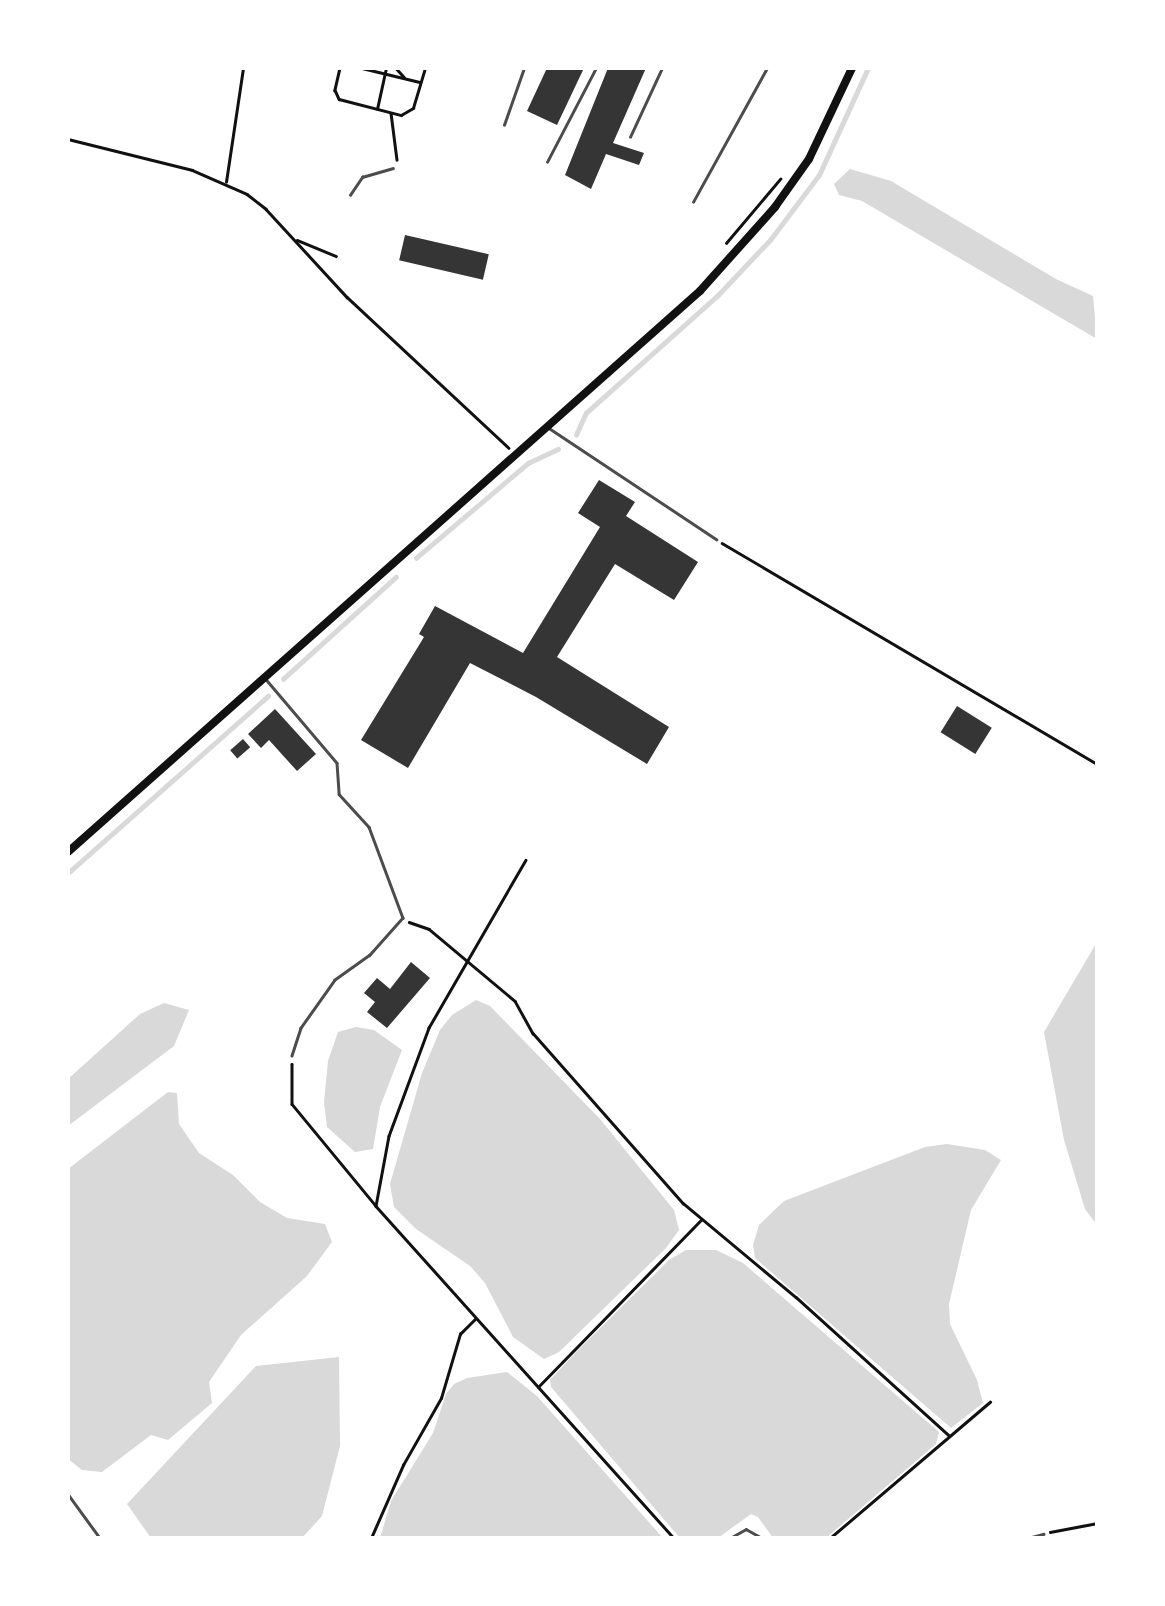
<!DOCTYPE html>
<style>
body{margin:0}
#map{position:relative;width:1165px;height:1606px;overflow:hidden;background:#fff;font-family:Signika,sans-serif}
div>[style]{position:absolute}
.water>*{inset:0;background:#d9d9d9}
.stream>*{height:4.5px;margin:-2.25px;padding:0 2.25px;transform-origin:2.25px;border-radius:2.25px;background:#d9d9d9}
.building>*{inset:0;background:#353535;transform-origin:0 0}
.path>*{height:2.5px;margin:-1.25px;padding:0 1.25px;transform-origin:1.25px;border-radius:1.25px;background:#111}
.service>*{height:2.5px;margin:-1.25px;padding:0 1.25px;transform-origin:1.25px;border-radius:1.25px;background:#4c4c4c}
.secondary>*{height:8px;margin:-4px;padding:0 4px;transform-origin:4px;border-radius:4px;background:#111}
span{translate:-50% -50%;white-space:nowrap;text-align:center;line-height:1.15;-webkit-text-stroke:6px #fff;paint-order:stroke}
.frame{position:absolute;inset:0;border:70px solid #fff;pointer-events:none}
</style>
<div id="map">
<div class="water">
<i style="clip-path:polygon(850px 169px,891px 181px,1056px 279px,1093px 296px,1097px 339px,862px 201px,839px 195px,834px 184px)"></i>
<i style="clip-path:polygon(1097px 942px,1097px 1225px,1085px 1209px,1064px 1140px,1044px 1032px)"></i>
<i style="clip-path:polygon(476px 1000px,490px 1006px,600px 1119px,674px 1210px,679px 1230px,666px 1248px,559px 1352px,544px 1359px,513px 1337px,485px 1283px,470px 1266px,416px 1229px,394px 1207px,390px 1184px,422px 1073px,440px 1030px,452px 1015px)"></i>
<i style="clip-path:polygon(164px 1003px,189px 1010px,174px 1046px,68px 1126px,68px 1079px,140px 1014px)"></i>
<i style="clip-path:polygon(356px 1027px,374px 1030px,402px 1050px,380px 1107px,373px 1149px,355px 1152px,327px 1127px,324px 1102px,328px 1061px,338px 1032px)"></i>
<i style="clip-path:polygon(168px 1092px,177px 1093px,179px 1124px,199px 1153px,233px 1175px,260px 1202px,287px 1218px,325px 1224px,332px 1242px,307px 1276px,241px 1335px,209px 1382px,212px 1403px,168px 1440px,151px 1435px,102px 1472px,82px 1470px,68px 1459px,68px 1169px)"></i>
<i style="clip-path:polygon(947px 1144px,985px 1150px,1001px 1160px,971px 1210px,949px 1304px,950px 1324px,977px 1380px,983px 1403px,951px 1428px,755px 1258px,753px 1245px,759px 1225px,784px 1201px,925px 1147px)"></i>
<i style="clip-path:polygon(686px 1250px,716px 1250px,743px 1263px,939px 1432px,936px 1444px,826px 1538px,773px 1538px,758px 1517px,751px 1514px,718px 1538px,680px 1538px,551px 1387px,550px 1380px,577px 1351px,669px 1260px)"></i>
<i style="clip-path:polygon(339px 1357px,340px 1446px,322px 1516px,302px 1538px,151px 1538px,127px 1504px,256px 1366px)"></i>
<i style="clip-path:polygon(507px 1372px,537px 1396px,663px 1538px,380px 1538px,391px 1501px,433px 1433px,446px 1394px,454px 1384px,467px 1378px)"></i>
</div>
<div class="stream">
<i style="left:576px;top:435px;width:24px;rotate:-66deg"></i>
<i style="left:586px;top:413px;width:176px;rotate:-41.8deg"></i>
<i style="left:717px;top:296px;width:77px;rotate:-46.6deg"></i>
<i style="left:770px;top:240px;width:81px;rotate:-53deg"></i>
<i style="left:819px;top:175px;width:118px;rotate:-65.4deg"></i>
<i style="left:416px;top:558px;width:147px;rotate:-40.3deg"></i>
<i style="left:528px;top:463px;width:33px;rotate:-25deg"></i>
<i style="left:283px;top:679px;width:152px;rotate:-42.1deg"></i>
<i style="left:68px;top:873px;width:267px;rotate:-41.5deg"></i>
</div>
<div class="building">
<i style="clip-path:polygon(547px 68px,584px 68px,557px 125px,527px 111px)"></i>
<i style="clip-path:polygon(608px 68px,646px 68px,613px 143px,644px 153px,639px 165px,606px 154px,591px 189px,565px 175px)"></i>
<i style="left:405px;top:235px;width:86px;height:26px;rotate:13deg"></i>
<i style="clip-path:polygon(599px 480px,635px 502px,626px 516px,698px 562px,674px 600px,615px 564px,557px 657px,669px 727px,647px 764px,536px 697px,470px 663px,408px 768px,361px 740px,424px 637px,419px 634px,435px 606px,523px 653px,600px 527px,578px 513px)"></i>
<i style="left:957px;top:706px;width:41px;height:31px;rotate:32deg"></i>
<i style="clip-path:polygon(275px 709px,316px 754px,297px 771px,269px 740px,261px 748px,248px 734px)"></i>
<i style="left:243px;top:739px;width:11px;height:17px;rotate:49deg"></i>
<i style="clip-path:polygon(411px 962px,430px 978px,387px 1028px,367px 1012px,375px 1002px,364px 993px,377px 978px,390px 989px)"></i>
</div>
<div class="path">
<i style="left:340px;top:68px;width:23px;rotate:103deg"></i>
<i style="left:335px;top:90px;width:10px;rotate:66deg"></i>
<i style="left:339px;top:99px;width:64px;rotate:14.5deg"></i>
<i style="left:401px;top:115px;width:14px;rotate:-30deg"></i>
<i style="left:413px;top:108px;width:42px;rotate:-73.3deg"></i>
<i style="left:362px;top:68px;width:60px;rotate:13.6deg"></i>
<i style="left:396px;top:68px;width:12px;rotate:48deg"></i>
<i style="left:377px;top:109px;width:42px;rotate:-77.6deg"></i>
<i style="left:391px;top:113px;width:47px;rotate:82.7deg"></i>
<i style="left:68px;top:139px;width:128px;rotate:14deg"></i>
<i style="left:192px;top:170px;width:60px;rotate:23.6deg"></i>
<i style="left:247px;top:194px;width:24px;rotate:38deg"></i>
<i style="left:266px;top:209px;width:120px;rotate:47.4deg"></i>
<i style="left:347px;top:297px;width:221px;rotate:43deg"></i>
<i style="left:226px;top:182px;width:115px;rotate:-81.5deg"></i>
<i style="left:297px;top:240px;width:42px;rotate:22.3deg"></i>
<i style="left:726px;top:243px;width:84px;rotate:-49.8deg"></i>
<i style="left:722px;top:543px;width:435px;rotate:30.5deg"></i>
<i style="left:526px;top:860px;width:194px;rotate:120deg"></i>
<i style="left:429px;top:1028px;width:115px;rotate:110.3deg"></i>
<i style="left:389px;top:1136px;width:71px;rotate:100.5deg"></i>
<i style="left:376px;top:1206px;width:446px;rotate:48.1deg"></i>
<i style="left:409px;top:922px;width:21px;rotate:19deg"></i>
<i style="left:429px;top:929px;width:112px;rotate:39.9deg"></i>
<i style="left:515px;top:1001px;width:37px;rotate:61deg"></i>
<i style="left:533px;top:1033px;width:227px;rotate:48.6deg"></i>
<i style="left:683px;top:1203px;width:147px;rotate:39.8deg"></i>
<i style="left:796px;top:1297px;width:207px;rotate:42.1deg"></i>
<i style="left:292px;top:1064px;width:40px;rotate:90deg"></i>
<i style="left:292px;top:1104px;width:132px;rotate:50.5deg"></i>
<i style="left:538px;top:1387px;width:233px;rotate:-45.7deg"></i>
<i style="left:1050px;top:1532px;width:48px;rotate:-10.8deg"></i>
<i style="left:371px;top:1538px;width:80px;rotate:-66.3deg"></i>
<i style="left:403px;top:1465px;width:77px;rotate:-60.4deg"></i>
<i style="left:441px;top:1398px;width:67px;rotate:-73.5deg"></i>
<i style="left:460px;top:1334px;width:21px;rotate:-45deg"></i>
<i style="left:830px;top:1538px;width:210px;rotate:-40.4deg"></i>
</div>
<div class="service">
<i style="left:504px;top:125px;width:60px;rotate:-70.7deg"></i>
<i style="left:630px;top:137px;width:76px;rotate:-65.1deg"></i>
<i style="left:547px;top:162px;width:106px;rotate:-62.5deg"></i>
<i style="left:350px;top:195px;width:22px;rotate:-56deg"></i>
<i style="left:362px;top:177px;width:32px;rotate:-16deg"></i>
<i style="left:693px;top:202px;width:153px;rotate:-61.1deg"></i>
<i style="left:549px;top:428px;width:201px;rotate:33.6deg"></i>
<i style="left:265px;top:678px;width:111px;rotate:49.7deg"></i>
<i style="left:337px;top:763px;width:31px;rotate:86deg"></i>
<i style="left:339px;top:794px;width:45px;rotate:47.7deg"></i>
<i style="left:369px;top:827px;width:97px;rotate:69.5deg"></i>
<i style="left:403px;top:918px;width:50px;rotate:131.7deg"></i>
<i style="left:370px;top:955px;width:43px;rotate:144.5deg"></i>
<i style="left:335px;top:980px;width:59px;rotate:125.3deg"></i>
<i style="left:301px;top:1028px;width:29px;rotate:108deg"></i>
<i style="left:68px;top:1494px;width:54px;rotate:54deg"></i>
<i style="left:730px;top:1538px;width:18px;rotate:-29deg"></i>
<i style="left:746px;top:1529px;width:18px;rotate:29deg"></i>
<i style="left:1028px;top:1538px;width:16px;rotate:-15deg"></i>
</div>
<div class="secondary">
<i style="left:68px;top:852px;width:845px;rotate:-41.59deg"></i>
<i style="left:700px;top:291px;width:113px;rotate:-48.2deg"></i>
<i style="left:775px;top:207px;width:59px;rotate:-54.7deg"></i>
<i style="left:809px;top:159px;width:101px;rotate:-64.7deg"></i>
</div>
<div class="frame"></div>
</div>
